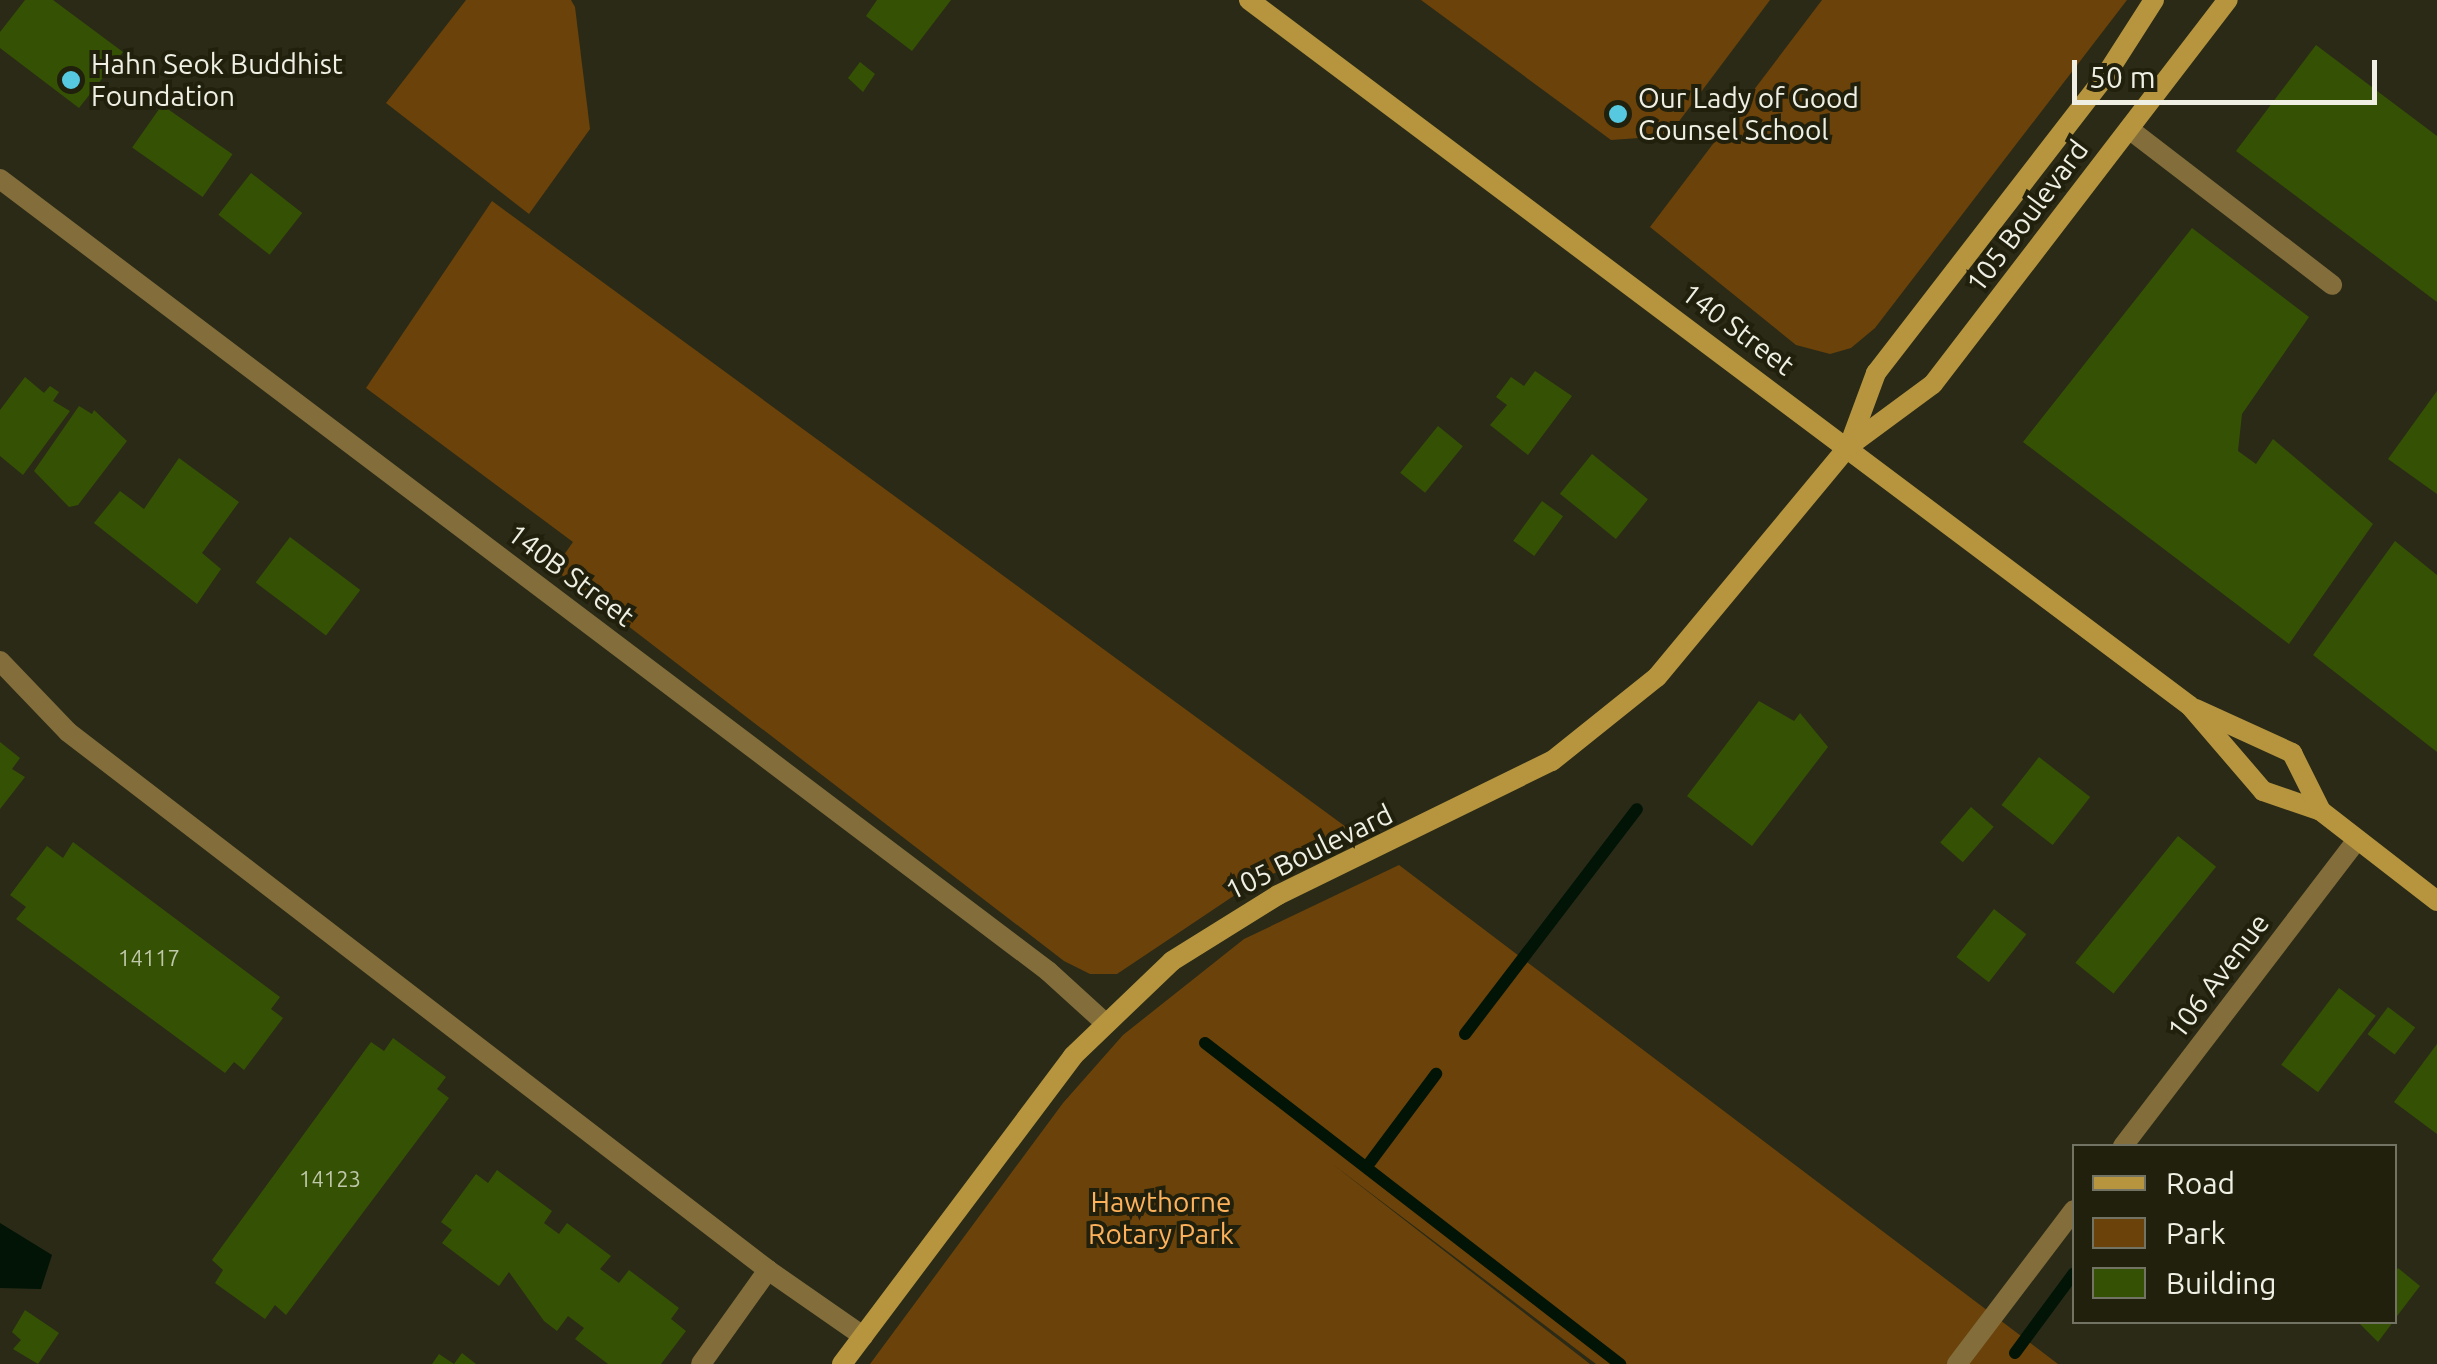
<!DOCTYPE html>
<style>
body{margin:0}
#map{position:relative;width:2437px;height:1364px;overflow:hidden;background:#2a2a17;font-family:Ubuntu,sans-serif}
div>[style]{position:absolute}
.green>*{inset:0;background:#6b4209}
.water>*{inset:0;background:#011405}
.stream>*{height:12px;margin:-6px;padding:0 6px;transform-origin:6px;border-radius:6px;background:#011405}
.building>*{inset:0;background:#355204;transform-origin:0 0}
.lane>*{height:20px;margin:-10px;padding:0 10px;transform-origin:10px;border-radius:10px;background:#836e3b}
.street>*{height:20px;margin:-10px;padding:0 10px;transform-origin:10px;border-radius:10px;background:#836e3b}
.secondary>*{height:20px;margin:-10px;padding:0 10px;transform-origin:10px;border-radius:10px;background:#b6953e}
.dots>*{width:28px;height:28px;translate:-50% -50%;box-sizing:border-box;border:5px solid #20200d;border-radius:50%}
span{translate:-50% -50%;white-space:nowrap;text-align:center;line-height:1.15;-webkit-text-stroke:8px #20200d;paint-order:stroke}
.number-label{font-size:22px;color:#c0c8ab}
.number-label span{-webkit-text-stroke-width:0}
.poi-label{font-size:28px;color:#efefe3}
.left{translate:0 -50%;text-align:left}
.street-label{font-size:28px;color:#efefe3}
.park-label{font-size:28px;color:#fdb15b}
.legend{position:absolute;left:2072px;top:1144px;width:325px;height:180px;box-sizing:border-box;background:#20200d;border:2px solid #737363;margin:0;padding:12px 18px;list-style:none;font-size:30px;color:#efefe3}
.legend li{display:flex;align-items:center;gap:20px;height:50px}
.legend b{width:50px;border:2px solid #737363}
.scale{position:absolute;left:2072px;top:60px;width:305px;height:45px;box-sizing:border-box;border:5px solid #efefe3;border-top:0;padding-left:12px;font-size:30px;line-height:35px;white-space:nowrap;color:#efefe3;-webkit-text-stroke:8px #20200d;paint-order:stroke}
</style>
<div id="map">
<div class="green">
<i style="clip-path:polygon(466px 0,571px 0,575px 7px,590px 129px,529px 214px,386px 103px)"></i>
<i style="clip-path:polygon(1421px 0,1770px 0,1668px 136px,1611px 140px)"></i>
<i style="clip-path:polygon(1822px 0,2127px 0,1875px 328px,1851px 348px,1830px 354px,1796px 345px,1650px 227px)"></i>
<i style="clip-path:polygon(492px 201px,1357px 835px,1253px 883px,1117px 974px,1090px 974px,1064px 961px,554px 569px,573px 542px,366px 388px)"></i>
<i style="clip-path:polygon(1399px 865px,2058px 1364px,1596px 1364px,1331px 1163px,1590px 1364px,870px 1364px,1063px 1103px,1123px 1035px,1244px 939px)"></i>
</div>
<div class="water">
<i style="clip-path:polygon(0 1223px,52px 1255px,41px 1289px,0 1288px)"></i>
</div>
<div class="stream">
<i style="left:1465px;top:1034px;width:283px;rotate:-52.6deg"></i>
<i style="left:1205px;top:1043px;width:525px;rotate:37.72deg"></i>
<i style="left:1368px;top:1165px;width:114px;rotate:-53.2deg"></i>
<i style="left:2015px;top:1353px;width:99px;rotate:-53.6deg"></i>
</div>
<div class="building">
<i style="clip-path:polygon(25px 0,53px 0,123px 52px,79px 108px,0 48px,0 32px)"></i>
<i style="clip-path:polygon(877px 0,951px 0,912px 51px,866px 16px)"></i>
<i style="clip-path:polygon(2316px 45px,2437px 136px,2437px 302px,2236px 151px)"></i>
<i style="clip-path:polygon(860px 62px,875px 74px,863px 92px,848px 78px)"></i>
<i style="left:162px;top:105px;width:86px;height:52px;rotate:35deg"></i>
<i style="left:251px;top:173px;width:65px;height:53px;rotate:38deg"></i>
<i style="clip-path:polygon(2192px 228px,2309px 317px,2242px 414px,2238px 451px,2256px 464px,2273px 439px,2373px 524px,2289px 644px,2023px 442px)"></i>
<i style="clip-path:polygon(1535px 371px,1572px 396px,1528px 455px,1490px 425px,1507px 405px,1496px 397px,1511px 377px,1524px 386px)"></i>
<i style="clip-path:polygon(25px 377px,44px 393px,50px 386px,59px 392px,53px 401px,70px 411px,23px 475px,0 456px,0 410px)"></i>
<i style="clip-path:polygon(2437px 391px,2437px 494px,2388px 459px)"></i>
<i style="clip-path:polygon(79px 406px,92px 414px,94px 410px,127px 441px,78px 505px,69px 507px,34px 471px)"></i>
<i style="left:1438px;top:426px;width:32px;height:60px;rotate:39deg"></i>
<i style="left:1592px;top:454px;width:72px;height:51px;rotate:39deg"></i>
<i style="clip-path:polygon(179px 458px,239px 502px,202px 553px,221px 569px,197px 604px,94px 523px,120px 491px,144px 509px)"></i>
<i style="left:1542px;top:501px;width:26px;height:49px;rotate:36deg"></i>
<i style="left:290px;top:537px;width:88px;height:57px;rotate:37deg"></i>
<i style="clip-path:polygon(2395px 541px,2437px 575px,2437px 752px,2313px 655px)"></i>
<i style="clip-path:polygon(1759px 701px,1794px 721px,1800px 713px,1828px 747px,1752px 846px,1687px 796px)"></i>
<i style="clip-path:polygon(0 742px,20px 758px,12px 769px,25px 777px,0 809px)"></i>
<i style="left:2039px;top:757px;width:65px;height:61px;rotate:38deg"></i>
<i style="left:1971px;top:807px;width:30px;height:47px;rotate:41deg"></i>
<i style="left:2178px;top:836px;width:49px;height:163px;rotate:39deg"></i>
<i style="clip-path:polygon(73px 842px,280px 997px,271px 1009px,283px 1018px,244px 1070px,234px 1062px,225px 1073px,16px 919px,26px 907px,10px 895px,47px 846px,63px 858px)"></i>
<i style="left:1994px;top:909px;width:41px;height:61px;rotate:38deg"></i>
<i style="left:2339px;top:988px;width:46px;height:96px;rotate:37deg"></i>
<i style="left:2388px;top:1007px;width:34px;height:34px;rotate:37deg"></i>
<i style="clip-path:polygon(393px 1038px,446px 1077px,437px 1089px,449px 1098px,286px 1315px,275px 1305px,265px 1319px,215px 1283px,223px 1270px,212px 1260px,371px 1042px,384px 1051px)"></i>
<i style="clip-path:polygon(2437px 1044px,2437px 1134px,2394px 1102px)"></i>
<i style="clip-path:polygon(497px 1170px,552px 1211px,544px 1223px,559px 1234px,567px 1223px,611px 1256px,600px 1269px,619px 1283px,629px 1270px,679px 1308px,671px 1319px,686px 1331px,661px 1364px,608px 1364px,575px 1339px,584px 1328px,568px 1316px,557px 1331px,544px 1321px,509px 1272px,499px 1286px,442px 1243px,452px 1230px,441px 1222px,476px 1174px,488px 1183px)"></i>
<i style="clip-path:polygon(2398px 1268px,2420px 1286px,2394px 1320px,2394px 1273px)"></i>
<i style="clip-path:polygon(25px 1310px,59px 1333px,38px 1364px,13px 1349px,21px 1340px,12px 1332px)"></i>
<i style="clip-path:polygon(2358px 1322px,2393px 1322px,2378px 1342px)"></i>
<i style="clip-path:polygon(462px 1353px,476px 1364px,432px 1364px,439px 1354px,454px 1364px)"></i>
</div>
<div class="lane">
<i style="left:2129px;top:129px;width:256px;rotate:37.5deg"></i>
<i style="left:0;top:661px;width:98px;rotate:46.2deg"></i>
<i style="left:68px;top:732px;width:883px;rotate:37.54deg"></i>
<i style="left:768px;top:1270px;width:115px;rotate:125.5deg"></i>
<i style="left:768px;top:1270px;width:116px;rotate:34.8deg"></i>
</div>
<div class="street">
<i style="left:0;top:179px;width:1314px;rotate:37.08deg"></i>
<i style="left:1048px;top:971px;width:76px;rotate:42.3deg"></i>
<i style="left:2123px;top:1146px;width:385px;rotate:-52.6deg"></i>
<i style="left:1957px;top:1364px;width:193px;rotate:-52.8deg"></i>
</div>
<div class="secondary">
<i style="left:1249px;top:0;width:1176px;rotate:36.88deg"></i>
<i style="left:2190px;top:706px;width:112px;rotate:49.3deg"></i>
<i style="left:2263px;top:791px;width:61px;rotate:19deg"></i>
<i style="left:2321px;top:811px;width:147px;rotate:37.8deg"></i>
<i style="left:1849px;top:446px;width:78px;rotate:-69.7deg"></i>
<i style="left:1876px;top:373px;width:376px;rotate:-52.3deg"></i>
<i style="left:2106px;top:75px;width:89px;rotate:-57.4deg"></i>
<i style="left:2196px;top:709px;width:106px;rotate:24.6deg"></i>
<i style="left:2292px;top:753px;width:65px;rotate:63.4deg"></i>
<i style="left:842px;top:1364px;width:385px;rotate:-53.1deg"></i>
<i style="left:1073px;top:1056px;width:137px;rotate:-43.8deg"></i>
<i style="left:1172px;top:961px;width:125px;rotate:-31.9deg"></i>
<i style="left:1278px;top:895px;width:305px;rotate:-26.1deg"></i>
<i style="left:1552px;top:761px;width:134px;rotate:-38.7deg"></i>
<i style="left:1657px;top:677px;width:300px;rotate:-50.3deg"></i>
<i style="left:1849px;top:446px;width:104px;rotate:-36.4deg"></i>
<i style="left:1933px;top:384px;width:484px;rotate:-52.5deg"></i>
</div>
<div class="dots">
<i style="left:71px;top:80px;background:#56c9e1"></i>
<i style="left:1618px;top:114px;background:#56c9e1"></i>
</div>
<div class="number-label">
<span style="left:149px;top:958px">14117</span>
<span style="left:330px;top:1179px">14123</span>
</div>
<div class="poi-label">
<span class="left" style="left:91px;top:80px">Hahn Seok Buddhist<br>Foundation</span>
<span class="left" style="left:1638px;top:114px">Our Lady of Good<br>Counsel School</span>
</div>
<div class="street-label">
<span style="left:2027px;top:216px;rotate:-53deg">105 Boulevard</span>
<span style="left:1738px;top:329px;rotate:37deg">140 Street</span>
<span style="left:571px;top:575px;rotate:37deg">140B Street</span>
<span style="left:1309px;top:852px;rotate:-26deg">105 Boulevard</span>
<span style="left:2218px;top:976px;rotate:-53deg">106 Avenue</span>
</div>
<div class="park-label">
<span style="left:1161px;top:1218px">Hawthorne<br>Rotary Park</span>
</div>
<ul class="legend">
<li><b style="height:12px;background:#b6953e"></b>Road</li>
<li><b style="height:28px;background:#6b4209"></b>Park</li>
<li><b style="height:28px;background:#355204"></b>Building</li>
</ul>
<div class="scale">50 m</div>
</div>
